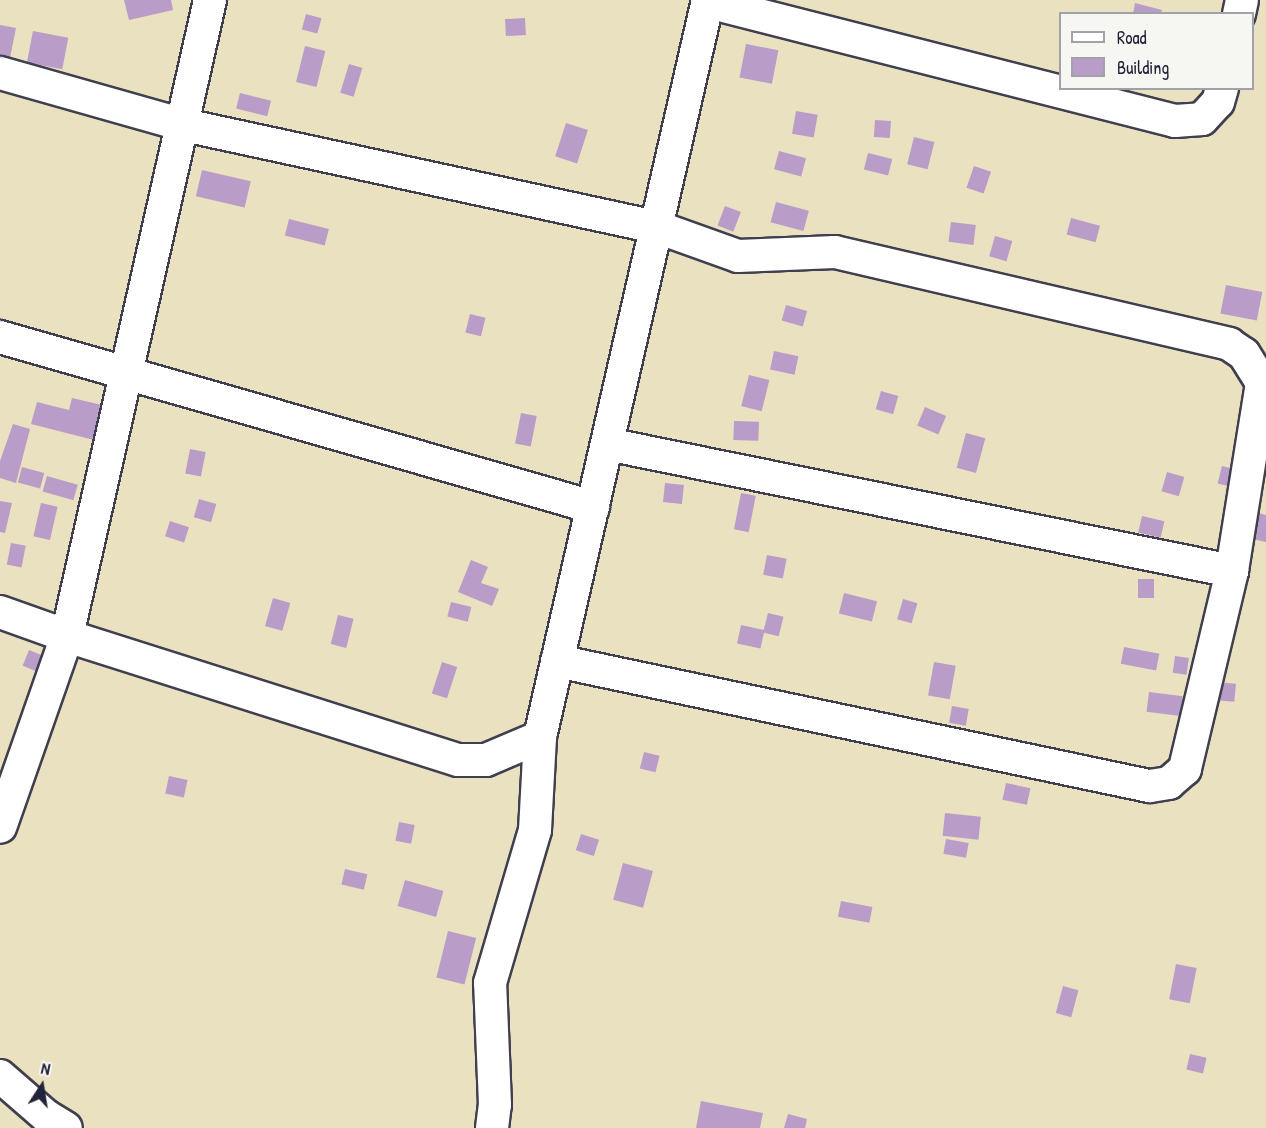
<!DOCTYPE html>
<style>
body{margin:0}
#map{position:relative;width:1266px;height:1128px;overflow:hidden;background:#e9e1bf;font-family:"Patrick Hand",sans-serif}
div>[style]{position:absolute}
.building>*{inset:0;background:#b99dc8;transform-origin:0 0}
.roads{filter:drop-shadow(2px 0 #403f4f) drop-shadow(-2px 0 #403f4f) drop-shadow(0 2px #403f4f) drop-shadow(0 -2px #403f4f)}
.minor>*{height:32px;margin:-16px;padding:0 16px;transform-origin:16px;border-radius:16px;background:#fff}
span{translate:-50% -50%;white-space:nowrap;text-align:center;line-height:1.15;-webkit-text-stroke:4.5px #f6f6f2;paint-order:stroke}
.legend{position:absolute;left:1059px;top:12px;width:195px;height:78px;box-sizing:border-box;background:#f6f6f2;border:2px solid #a1a1a9;margin:0;padding:8px 10px;list-style:none;font-size:18px;color:#22223b}
.legend li{display:flex;align-items:center;gap:12px;height:30px}
.legend b{width:30px;border:2px solid #a1a1a9}
.north{position:absolute;left:12px;top:1056px;width:60px;height:60px;-webkit-text-stroke:4px #f6f6f2;paint-order:stroke;rotate:12deg;font-size:16px;font-weight:700;line-height:24px;text-align:center;color:#22223b}
.north::after{content:'';display:block;margin:auto;width:21px;height:27px;background:#22223b;clip-path:polygon(50% 0,100% 100%,50% 72%,0 100%)}
</style>
<div id="map">
<div class="building">
<i style="clip-path:polygon(124px 0,171px 0,173px 10px,129px 20px)"></i>
<i style="clip-path:polygon(1135px 3px,1162px 10px,1161px 14px,1133px 14px)"></i>
<i style="left:306px;top:14px;width:16px;height:16px;rotate:15deg"></i>
<i style="left:525px;top:18px;width:17px;height:20px;rotate:87deg"></i>
<i style="clip-path:polygon(0 25px,16px 28px,10px 58px,0 56px)"></i>
<i style="left:33px;top:31px;width:36px;height:32px;rotate:11deg"></i>
<i style="left:746px;top:44px;width:33px;height:34px;rotate:11deg"></i>
<i style="left:305px;top:46px;width:21px;height:37px;rotate:14deg"></i>
<i style="left:349px;top:64px;width:14px;height:30px;rotate:17deg"></i>
<i style="left:240px;top:93px;width:32px;height:16px;rotate:14deg"></i>
<i style="left:796px;top:111px;width:22px;height:23px;rotate:10deg"></i>
<i style="left:875px;top:120px;width:16px;height:17px;rotate:4deg"></i>
<i style="left:566px;top:123px;width:23px;height:35px;rotate:18deg"></i>
<i style="left:914px;top:137px;width:21px;height:28px;rotate:14deg"></i>
<i style="left:779px;top:151px;width:28px;height:19px;rotate:15deg"></i>
<i style="left:868px;top:153px;width:25px;height:17px;rotate:14deg"></i>
<i style="left:974px;top:166px;width:18px;height:23px;rotate:19deg"></i>
<i style="left:202px;top:170px;width:50px;height:27px;rotate:13deg"></i>
<i style="left:776px;top:202px;width:34px;height:21px;rotate:15deg"></i>
<i style="left:725px;top:206px;width:17px;height:21px;rotate:21deg"></i>
<i style="left:1071px;top:218px;width:30px;height:17px;rotate:15deg"></i>
<i style="left:289px;top:219px;width:41px;height:17px;rotate:14deg"></i>
<i style="left:951px;top:222px;width:25px;height:20px;rotate:7deg"></i>
<i style="left:995px;top:236px;width:18px;height:21px;rotate:16deg"></i>
<i style="left:1226px;top:285px;width:37px;height:29px;rotate:11deg"></i>
<i style="left:786px;top:305px;width:22px;height:16px;rotate:16deg"></i>
<i style="left:470px;top:314px;width:16px;height:19px;rotate:14deg"></i>
<i style="left:774px;top:351px;width:25px;height:19px;rotate:12deg"></i>
<i style="left:749px;top:375px;width:21px;height:32px;rotate:14deg"></i>
<i style="left:881px;top:391px;width:18px;height:19px;rotate:16deg"></i>
<i style="clip-path:polygon(72px 398px,102px 405px,94px 440px,31px 424px,37px 402px,69px 410px)"></i>
<i style="left:925px;top:407px;width:23px;height:20px;rotate:23deg"></i>
<i style="left:521px;top:413px;width:16px;height:31px;rotate:11deg"></i>
<i style="left:734px;top:421px;width:25px;height:19px;rotate:2deg"></i>
<i style="clip-path:polygon(13px 424px,30px 429px,16px 483px,0 478px,0 461px)"></i>
<i style="left:966px;top:433px;width:20px;height:36px;rotate:15deg"></i>
<i style="left:190px;top:449px;width:16px;height:25px;rotate:11deg"></i>
<i style="left:1222px;top:466px;width:16px;height:18px;rotate:14deg"></i>
<i style="left:22px;top:467px;width:23px;height:16px;rotate:15deg"></i>
<i style="left:1167px;top:472px;width:18px;height:20px;rotate:16deg"></i>
<i style="left:47px;top:476px;width:32px;height:16px;rotate:16deg"></i>
<i style="left:665px;top:483px;width:19px;height:19px;rotate:6deg"></i>
<i style="left:741px;top:493px;width:15px;height:37px;rotate:11deg"></i>
<i style="left:199px;top:499px;width:18px;height:19px;rotate:16deg"></i>
<i style="clip-path:polygon(0 501px,12px 503px,5px 533px,0 532px)"></i>
<i style="left:41px;top:503px;width:17px;height:34px;rotate:13deg"></i>
<i style="clip-path:polygon(1254px 512px,1266px 515px,1266px 542px,1248px 538px)"></i>
<i style="left:1142px;top:516px;width:23px;height:17px;rotate:13deg"></i>
<i style="left:170px;top:521px;width:20px;height:16px;rotate:18deg"></i>
<i style="left:11px;top:543px;width:15px;height:22px;rotate:11deg"></i>
<i style="left:767px;top:555px;width:20px;height:20px;rotate:11deg"></i>
<i style="clip-path:polygon(471px 560px,488px 567px,481px 583px,499px 589px,492px 606px,458px 592px)"></i>
<i style="left:1138px;top:579px;width:16px;height:19px"></i>
<i style="left:844px;top:593px;width:34px;height:21px;rotate:14deg"></i>
<i style="left:273px;top:598px;width:18px;height:29px;rotate:16deg"></i>
<i style="left:903px;top:599px;width:15px;height:21px;rotate:16deg"></i>
<i style="left:451px;top:602px;width:21px;height:15px;rotate:14deg"></i>
<i style="left:768px;top:613px;width:16px;height:20px;rotate:14deg"></i>
<i style="left:338px;top:615px;width:16px;height:30px;rotate:14deg"></i>
<i style="left:741px;top:625px;width:24px;height:19px;rotate:12deg"></i>
<i style="left:1124px;top:647px;width:36px;height:17px;rotate:11deg"></i>
<i style="left:29px;top:650px;width:18px;height:17px;rotate:22deg"></i>
<i style="left:1175px;top:656px;width:14px;height:17px;rotate:8deg"></i>
<i style="left:442px;top:662px;width:16px;height:33px;rotate:18deg"></i>
<i style="left:934px;top:662px;width:22px;height:34px;rotate:10deg"></i>
<i style="left:1215px;top:682px;width:21px;height:18px;rotate:5deg"></i>
<i style="left:1149px;top:692px;width:34px;height:20px;rotate:7deg"></i>
<i style="left:952px;top:706px;width:17px;height:17px;rotate:10deg"></i>
<i style="left:644px;top:752px;width:16px;height:17px;rotate:14deg"></i>
<i style="left:169px;top:776px;width:19px;height:18px;rotate:12deg"></i>
<i style="left:1006px;top:783px;width:25px;height:17px;rotate:12deg"></i>
<i style="left:945px;top:813px;width:36px;height:23px;rotate:6deg"></i>
<i style="left:399px;top:822px;width:16px;height:19px;rotate:11deg"></i>
<i style="left:581px;top:834px;width:19px;height:17px;rotate:18deg"></i>
<i style="left:946px;top:839px;width:23px;height:15px;rotate:10deg"></i>
<i style="left:623px;top:863px;width:31px;height:38px;rotate:15deg"></i>
<i style="left:345px;top:869px;width:23px;height:16px;rotate:13deg"></i>
<i style="left:405px;top:880px;width:40px;height:27px;rotate:16deg"></i>
<i style="left:841px;top:901px;width:32px;height:16px;rotate:11deg"></i>
<i style="left:448px;top:931px;width:29px;height:48px;rotate:14deg"></i>
<i style="left:1176px;top:964px;width:21px;height:36px;rotate:11deg"></i>
<i style="left:1063px;top:986px;width:16px;height:28px;rotate:15deg"></i>
<i style="left:1190px;top:1054px;width:17px;height:16px;rotate:13deg"></i>
<i style="clip-path:polygon(701px 1101px,763px 1113px,760px 1128px,696px 1128px)"></i>
<i style="clip-path:polygon(788px 1114px,807px 1119px,805px 1128px,784px 1128px)"></i>
</div>
<div class="roads">
<div class="minor">
<i style="left:210px;top:0;width:652px;rotate:102.67deg"></i>
<i style="left:67px;top:636px;width:410px;rotate:17.6deg"></i>
<i style="left:458px;top:760px;width:28px"></i>
<i style="left:486px;top:760px;width:59px;rotate:-23.1deg"></i>
<i style="left:708px;top:2px;width:482px;rotate:14.3deg"></i>
<i style="left:1175px;top:121px;width:27px;rotate:-4deg"></i>
<i style="left:1202px;top:119px;width:23px;rotate:-47deg"></i>
<i style="left:1218px;top:102px;width:15px;rotate:-74deg"></i>
<i style="left:1239px;top:14px;width:14px;rotate:-78deg"></i>
<i style="left:0;top:73px;width:191px;rotate:15.8deg"></i>
<i style="left:184px;top:125px;width:484px;rotate:12.2deg"></i>
<i style="left:657px;top:227px;width:86px;rotate:19.7deg"></i>
<i style="left:738px;top:256px;width:97px;rotate:-2.4deg"></i>
<i style="left:835px;top:252px;width:405px;rotate:13.1deg"></i>
<i style="left:1229px;top:344px;width:18px;rotate:34deg"></i>
<i style="left:1244px;top:354px;width:34px;rotate:58deg"></i>
<i style="left:1262px;top:383px;width:190px;rotate:99.1deg"></i>
<i style="left:1232px;top:571px;width:204px;rotate:103.4deg"></i>
<i style="left:1185px;top:769px;width:21px;rotate:139deg"></i>
<i style="left:1169px;top:783px;width:20px;rotate:171deg"></i>
<i style="left:1149px;top:786px;width:605px;rotate:-168.08deg"></i>
<i style="left:0;top:337px;width:617px;rotate:16deg"></i>
<i style="left:607px;top:444px;width:638px;rotate:11.49deg"></i>
<i style="left:0;top:612px;width:71px;rotate:19.7deg"></i>
<i style="left:67px;top:636px;width:202px;rotate:109.3deg"></i>
<i style="left:0;top:1076px;width:61px;rotate:41deg"></i>
<i style="left:46px;top:1116px;width:23px;rotate:31deg"></i>
<i style="left:492px;top:1128px;width:23px;rotate:-83deg"></i>
<i style="left:495px;top:1105px;width:122px;rotate:-92.3deg"></i>
<i style="left:490px;top:983px;width:159px;rotate:-73.6deg"></i>
<i style="left:535px;top:830px;width:93px;rotate:-86.9deg"></i>
<i style="left:540px;top:737px;width:756px;rotate:-77.16deg"></i>
</div>
</div>
<ul class="legend">
<li><b style="height:8px;background:#fff"></b>Road</li>
<li><b style="height:16px;background:#b99dc8"></b>Building</li>
</ul>
<div class="north">N</div>
</div>
